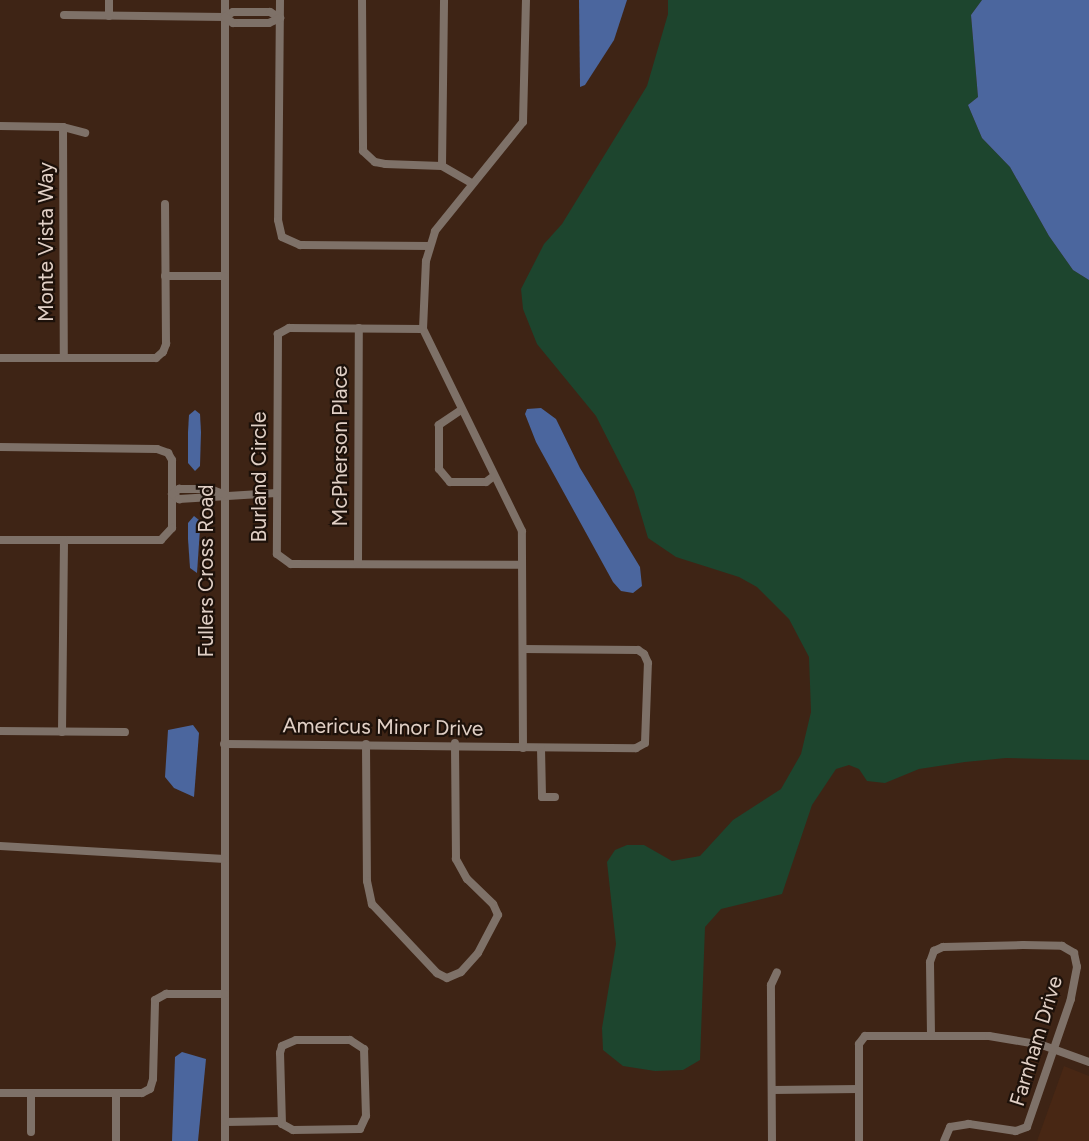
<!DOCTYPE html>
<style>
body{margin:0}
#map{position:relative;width:1089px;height:1141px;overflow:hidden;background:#3e2415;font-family:Figtree,sans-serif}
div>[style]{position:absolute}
.built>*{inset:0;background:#482714}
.green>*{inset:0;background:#1d452e}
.water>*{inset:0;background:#4b669e}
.minor>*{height:8px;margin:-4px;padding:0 4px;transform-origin:4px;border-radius:4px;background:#7e7168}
span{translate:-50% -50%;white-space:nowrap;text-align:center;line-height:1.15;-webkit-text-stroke:4.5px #1d110a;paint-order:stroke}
.street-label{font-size:21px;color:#e1d0c6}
</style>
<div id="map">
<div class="built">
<i style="clip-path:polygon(1064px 1066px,1089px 1076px,1089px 1141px,1037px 1141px)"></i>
</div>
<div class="green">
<i style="clip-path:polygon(668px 0,982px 0,971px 15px,978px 97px,968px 105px,982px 138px,1010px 167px,1049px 236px,1073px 270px,1089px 280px,1089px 760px,1006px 758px,965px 762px,919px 769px,885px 783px,867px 781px,859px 769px,849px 765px,836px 769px,812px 805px,782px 894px,721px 909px,705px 927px,700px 1060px,683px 1070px,655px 1071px,623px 1066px,603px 1050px,602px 1028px,616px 944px,607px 862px,615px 850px,627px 845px,644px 845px,672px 861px,700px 856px,733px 820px,781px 789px,801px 754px,811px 712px,809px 657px,789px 619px,757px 587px,739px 577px,676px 557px,648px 538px,634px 491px,596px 416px,537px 344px,523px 309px,521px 289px,544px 244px,562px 224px,647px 86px,668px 14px)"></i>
</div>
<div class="water">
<i style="clip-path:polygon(579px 0,627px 0,614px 40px,585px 85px,580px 87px)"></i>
<i style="clip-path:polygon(982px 0,1089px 0,1089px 280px,1073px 270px,1049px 236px,1010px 167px,982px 138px,968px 105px,978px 97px,971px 15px)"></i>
<i style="clip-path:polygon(541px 408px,556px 419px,580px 468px,640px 567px,642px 586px,633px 593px,621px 591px,613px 582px,536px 442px,525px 414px,527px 409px)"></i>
<i style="clip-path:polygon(195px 410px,200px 414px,201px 432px,200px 466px,195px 471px,188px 463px,188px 432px,189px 415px)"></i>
<i style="clip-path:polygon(194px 516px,199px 520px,200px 529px,197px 573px,190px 568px,188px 539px,188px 523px)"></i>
<i style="clip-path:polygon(193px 725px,199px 733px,194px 797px,174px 788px,165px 777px,168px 730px)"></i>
<i style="clip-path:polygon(182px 1052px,206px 1059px,198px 1141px,172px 1141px,175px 1057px)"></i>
</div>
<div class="minor">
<i style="left:225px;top:0;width:1141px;rotate:90deg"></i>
<i style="left:280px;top:0;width:220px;rotate:90.5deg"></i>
<i style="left:278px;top:220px;width:17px;rotate:77deg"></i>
<i style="left:282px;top:237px;width:20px;rotate:24deg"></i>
<i style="left:300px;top:245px;width:130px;rotate:0.4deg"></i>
<i style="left:362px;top:0;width:151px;rotate:89.6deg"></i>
<i style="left:363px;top:151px;width:16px;rotate:43deg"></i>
<i style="left:375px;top:162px;width:10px;rotate:11deg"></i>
<i style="left:385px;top:164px;width:57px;rotate:2deg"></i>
<i style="left:442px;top:166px;width:34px;rotate:30deg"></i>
<i style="left:64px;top:15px;width:161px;rotate:0.7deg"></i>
<i style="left:225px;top:17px;width:9px;rotate:-32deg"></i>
<i style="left:233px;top:12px;width:37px"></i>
<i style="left:270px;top:12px;width:12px;rotate:31deg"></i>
<i style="left:280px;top:18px;width:12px;rotate:156deg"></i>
<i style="left:269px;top:23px;width:36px;rotate:180deg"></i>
<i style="left:233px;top:23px;width:10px;rotate:-143deg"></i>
<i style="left:109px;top:16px;width:16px;rotate:-90deg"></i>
<i style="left:0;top:126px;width:63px;rotate:0.9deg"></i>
<i style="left:63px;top:127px;width:23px;rotate:15deg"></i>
<i style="left:63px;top:127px;width:231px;rotate:89.8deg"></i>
<i style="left:442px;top:166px;width:166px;rotate:-89.3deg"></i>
<i style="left:165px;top:276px;width:59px"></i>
<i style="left:423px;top:329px;width:134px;rotate:-179.6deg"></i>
<i style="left:289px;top:328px;width:13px;rotate:151deg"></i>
<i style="left:278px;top:334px;width:220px;rotate:90.3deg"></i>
<i style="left:277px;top:554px;width:17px;rotate:36deg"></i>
<i style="left:291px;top:564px;width:231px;rotate:0.2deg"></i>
<i style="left:0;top:358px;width:156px"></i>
<i style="left:156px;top:358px;width:9px;rotate:-41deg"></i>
<i style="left:163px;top:352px;width:9px;rotate:-69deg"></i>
<i style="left:166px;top:344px;width:140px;rotate:-90.4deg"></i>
<i style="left:461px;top:410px;width:27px;rotate:146deg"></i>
<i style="left:439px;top:425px;width:44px;rotate:90deg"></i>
<i style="left:439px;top:469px;width:17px;rotate:50deg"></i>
<i style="left:450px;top:482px;width:36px"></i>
<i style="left:486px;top:482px;width:10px;rotate:-37deg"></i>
<i style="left:0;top:447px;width:157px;rotate:0.7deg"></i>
<i style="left:157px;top:449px;width:12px;rotate:20deg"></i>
<i style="left:168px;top:453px;width:8px;rotate:60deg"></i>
<i style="left:172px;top:460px;width:68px;rotate:90deg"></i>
<i style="left:172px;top:528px;width:16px;rotate:133deg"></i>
<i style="left:161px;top:540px;width:161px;rotate:180deg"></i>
<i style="left:172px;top:494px;width:9px;rotate:36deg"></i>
<i style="left:179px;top:499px;width:97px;rotate:-3.5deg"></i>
<i style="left:172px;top:494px;width:9px;rotate:-36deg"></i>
<i style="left:179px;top:489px;width:31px"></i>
<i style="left:210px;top:489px;width:14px;rotate:21deg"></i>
<i style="left:358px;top:564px;width:236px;rotate:-89.8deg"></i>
<i style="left:0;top:731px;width:125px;rotate:0.5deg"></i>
<i style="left:62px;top:732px;width:192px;rotate:-89.4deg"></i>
<i style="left:224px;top:744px;width:412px;rotate:0.6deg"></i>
<i style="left:636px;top:748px;width:10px;rotate:-29deg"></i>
<i style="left:645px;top:743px;width:80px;rotate:-87.9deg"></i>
<i style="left:648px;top:663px;width:10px;rotate:-114deg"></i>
<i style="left:644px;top:654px;width:7px;rotate:-146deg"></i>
<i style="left:638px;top:650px;width:115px;rotate:-179.5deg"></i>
<i style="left:366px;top:744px;width:137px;rotate:89.6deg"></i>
<i style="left:367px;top:881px;width:24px;rotate:78deg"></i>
<i style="left:372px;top:904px;width:95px;rotate:46.7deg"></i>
<i style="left:437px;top:973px;width:11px;rotate:27deg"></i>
<i style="left:447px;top:978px;width:15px;rotate:-23deg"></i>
<i style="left:461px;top:972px;width:25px;rotate:-48deg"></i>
<i style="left:478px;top:953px;width:43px;rotate:-62.2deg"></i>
<i style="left:498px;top:915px;width:12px;rotate:-114deg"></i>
<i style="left:493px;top:904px;width:36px;rotate:-136deg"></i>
<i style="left:467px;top:879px;width:23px;rotate:-119deg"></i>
<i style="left:456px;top:859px;width:116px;rotate:-90.5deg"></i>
<i style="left:523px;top:748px;width:217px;rotate:-90.3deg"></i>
<i style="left:522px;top:531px;width:225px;rotate:-116.1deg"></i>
<i style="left:423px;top:329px;width:68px;rotate:-87.5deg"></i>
<i style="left:426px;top:261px;width:31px;rotate:-73deg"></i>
<i style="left:435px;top:231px;width:140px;rotate:-51.1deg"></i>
<i style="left:523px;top:122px;width:122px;rotate:-88.6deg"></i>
<i style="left:541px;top:748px;width:49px;rotate:88.8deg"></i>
<i style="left:542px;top:797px;width:13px"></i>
<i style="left:0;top:846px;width:225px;rotate:3.3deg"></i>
<i style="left:931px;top:1035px;width:73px;rotate:-90.8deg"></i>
<i style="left:930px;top:962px;width:12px;rotate:-70deg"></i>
<i style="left:934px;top:951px;width:10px;rotate:-24deg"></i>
<i style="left:943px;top:947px;width:80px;rotate:-1.4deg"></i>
<i style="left:1023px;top:945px;width:39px;rotate:1deg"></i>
<i style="left:1062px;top:946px;width:14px;rotate:30deg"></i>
<i style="left:1074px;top:953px;width:14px;rotate:78deg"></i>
<i style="left:1077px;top:967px;width:33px;rotate:101deg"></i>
<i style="left:1071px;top:999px;width:135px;rotate:109deg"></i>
<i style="left:1027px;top:1127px;width:12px;rotate:160deg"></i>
<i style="left:1016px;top:1131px;width:48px;rotate:-171.5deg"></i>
<i style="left:969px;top:1124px;width:19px;rotate:171deg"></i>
<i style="left:950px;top:1127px;width:15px;rotate:113deg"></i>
<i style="left:296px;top:1040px;width:54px"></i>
<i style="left:350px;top:1040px;width:17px;rotate:33deg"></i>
<i style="left:364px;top:1049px;width:67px;rotate:88.3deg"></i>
<i style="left:366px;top:1116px;width:14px;rotate:115deg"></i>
<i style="left:360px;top:1129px;width:67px;rotate:179.1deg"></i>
<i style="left:293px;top:1130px;width:13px;rotate:-151deg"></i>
<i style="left:282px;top:1124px;width:71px;rotate:-91.6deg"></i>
<i style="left:280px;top:1053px;width:7px;rotate:-74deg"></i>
<i style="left:282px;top:1046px;width:15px;rotate:-23deg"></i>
<i style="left:772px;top:1090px;width:87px;rotate:-0.7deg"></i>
<i style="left:0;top:1093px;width:142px"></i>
<i style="left:142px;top:1093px;width:9px;rotate:-27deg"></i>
<i style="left:150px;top:1089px;width:10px;rotate:-73deg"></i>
<i style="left:153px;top:1079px;width:79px;rotate:-88.5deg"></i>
<i style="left:155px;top:1000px;width:13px;rotate:-29deg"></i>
<i style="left:166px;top:994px;width:59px"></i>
<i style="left:116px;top:1093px;width:48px;rotate:90deg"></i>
<i style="left:225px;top:1122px;width:56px;rotate:-1deg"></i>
<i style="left:31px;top:1132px;width:38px;rotate:-90deg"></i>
<i style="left:772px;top:1141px;width:156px;rotate:-90.4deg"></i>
<i style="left:771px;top:985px;width:14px;rotate:-65deg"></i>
<i style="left:859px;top:1141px;width:97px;rotate:-90deg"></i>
<i style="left:859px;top:1044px;width:10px;rotate:-53deg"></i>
<i style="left:865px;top:1036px;width:124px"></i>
<i style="left:989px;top:1036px;width:54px;rotate:9.6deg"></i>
<i style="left:1042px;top:1045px;width:50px;rotate:19.9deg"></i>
</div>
<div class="street-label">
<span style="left:46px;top:242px;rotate:-90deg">Monte Vista Way</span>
<span style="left:340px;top:446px;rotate:-90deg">McPherson Place</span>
<span style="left:259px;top:477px;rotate:-90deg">Burland Circle</span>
<span style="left:206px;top:571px;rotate:-90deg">Fullers Cross Road</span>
<span style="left:383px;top:727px;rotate:1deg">Americus Minor Drive</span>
<span style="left:1036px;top:1041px;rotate:-73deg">Farnham Drive</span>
</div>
</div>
